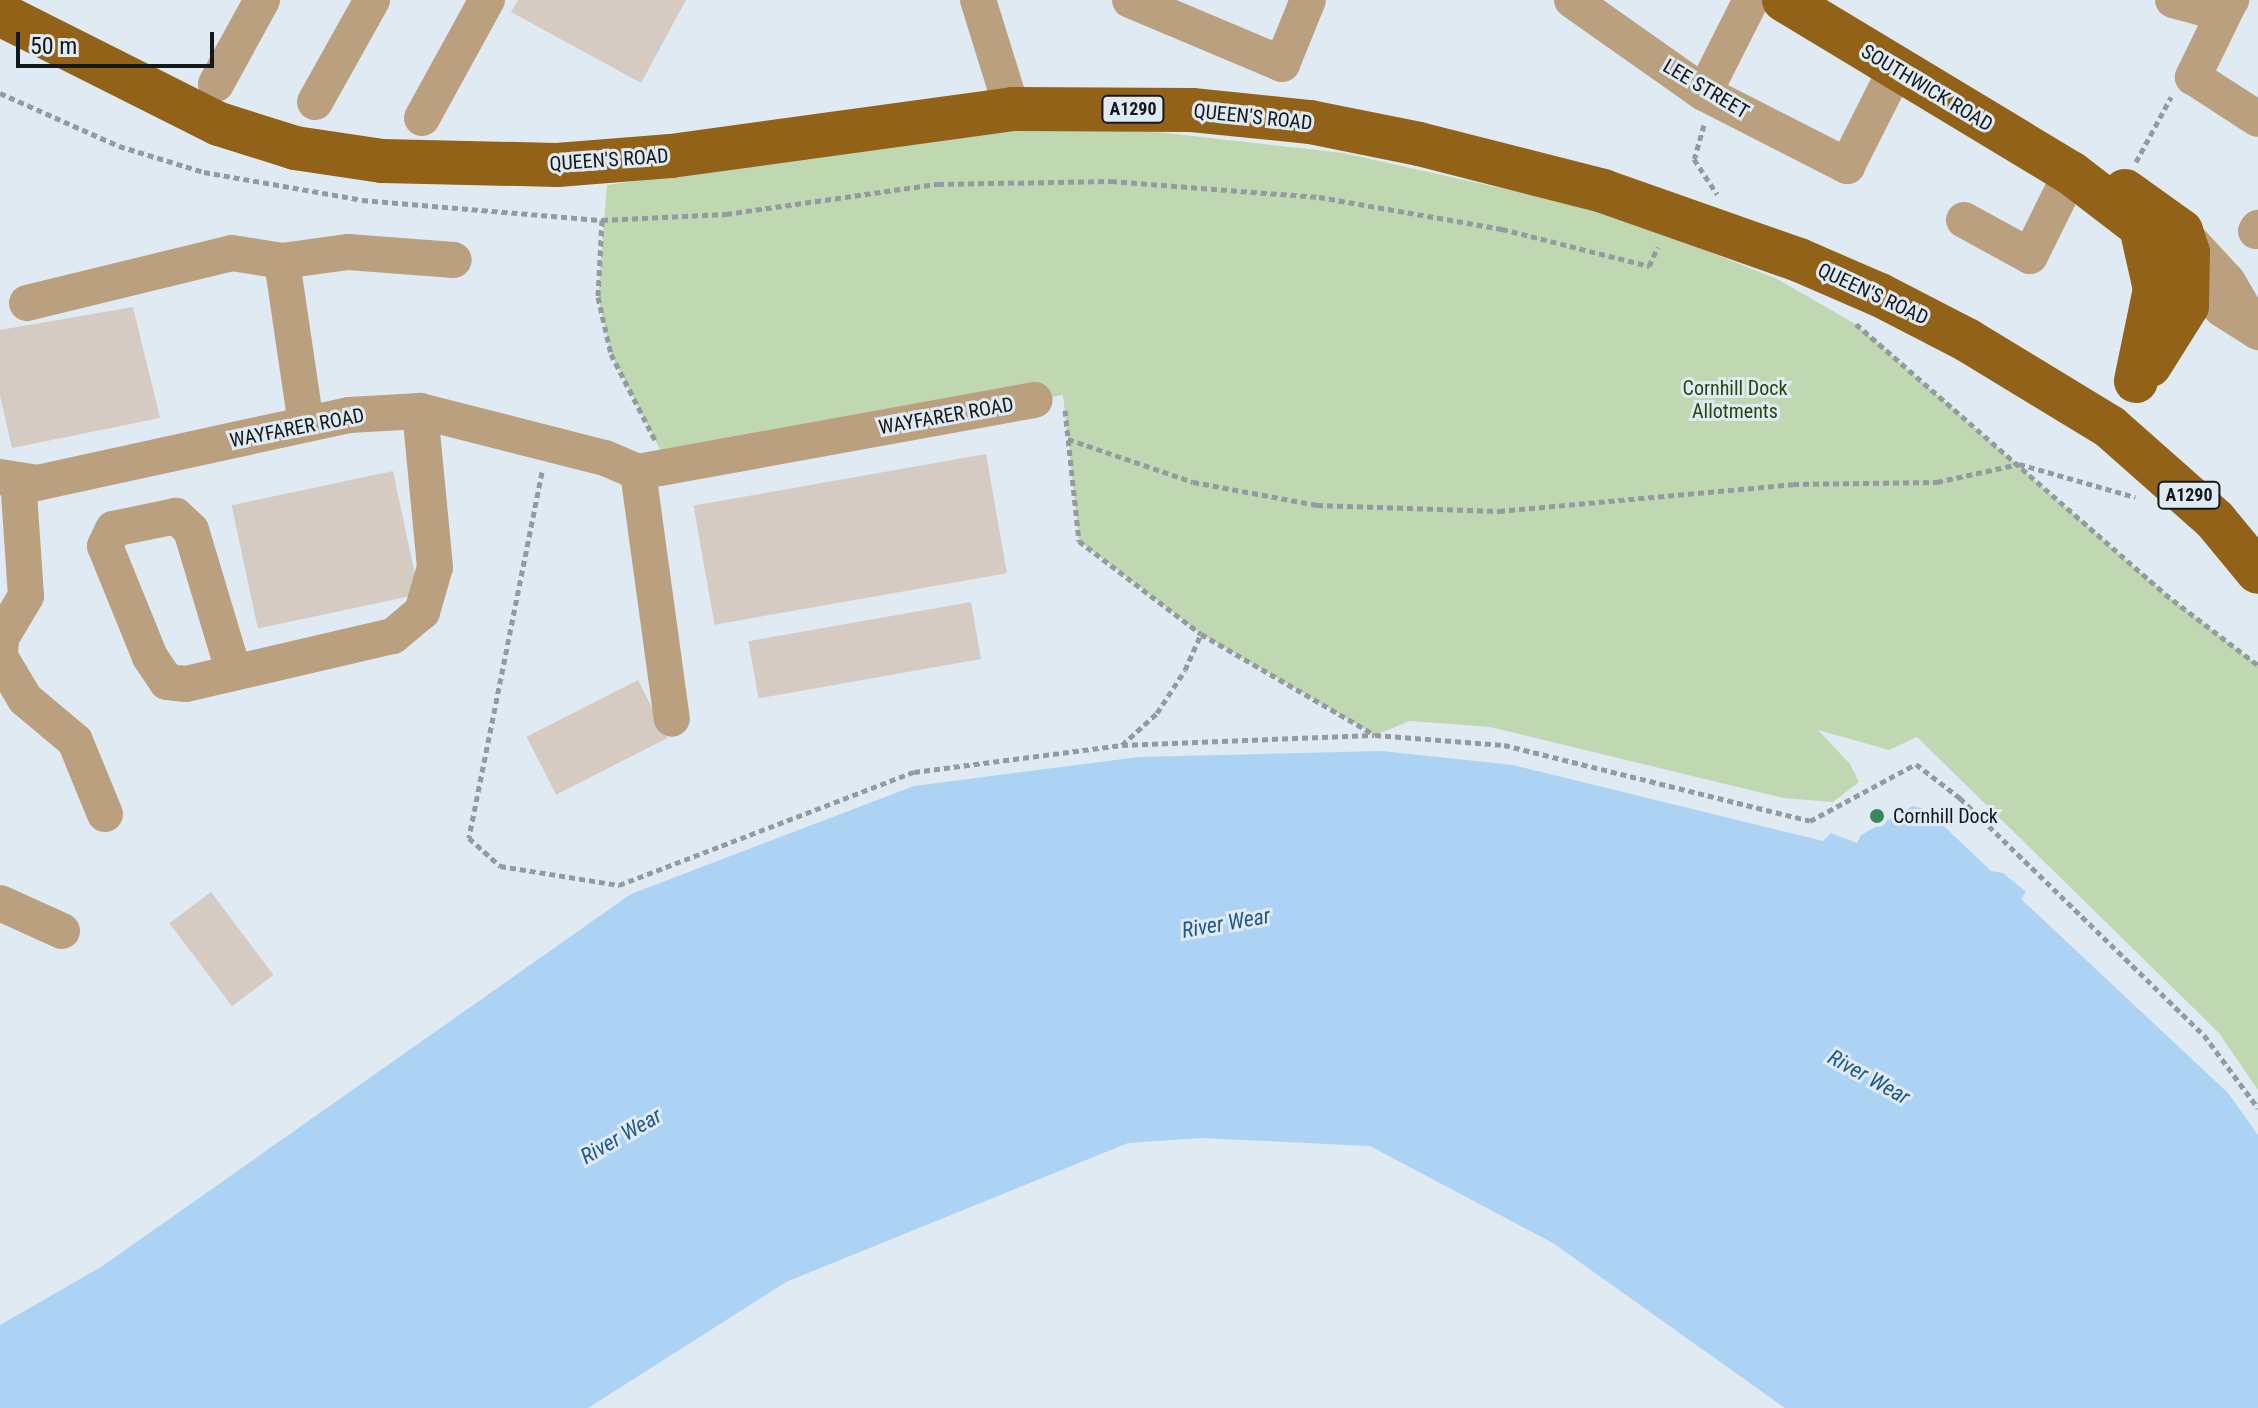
<!DOCTYPE html>
<style>
body{margin:0}
#map{position:relative;width:2258px;height:1408px;overflow:hidden;background:#e0eaf2;font-family:"Roboto Condensed",sans-serif}
div>[style]{position:absolute}
.green>*{inset:0;background:#bfd8b2}
.water>*{inset:0;background:#acd2f4}
.building>*{inset:0;background:#d5cbc3;transform-origin:0 0}
.path>*{height:5px;margin-top:-2.5px;transform-origin:0;background:repeating-linear-gradient(90deg,#939aa0 0 6px,transparent 0 10px)}
.minor>*{height:36px;margin:-18px;padding:0 18px;transform-origin:18px;border-radius:18px;background:#bba07f}
.major>*{height:44px;margin:-22px;padding:0 22px;transform-origin:22px;border-radius:22px;background:#926218}
.dots>*{width:22px;height:22px;translate:-50% -50%;box-sizing:border-box;border:4px solid #e0eaf2;border-radius:50%}
span{translate:-50% -50%;white-space:nowrap;text-align:center;line-height:1.15;-webkit-text-stroke:6px #e0eaf2;paint-order:stroke}
.shield-label span{padding:2px 6px;background:#e0eaf2;border:2px solid;border-radius:6px;-webkit-text-stroke-width:0}
.shield-label{font-size:18px;color:#15181b;font-weight:700}
.street-label{font-size:20px;color:#15181b}
.park-label{font-size:20px;color:#26460b}
.poi-label{font-size:20px;color:#15181b}
.left{translate:0 -50%;text-align:left}
.water-label{font-size:22px;color:#215a86;font-style:italic}
.scale{position:absolute;left:16px;top:32px;width:198px;height:36px;box-sizing:border-box;border:4px solid #15181b;border-top:0;padding-left:10px;font-size:24px;line-height:28px;white-space:nowrap;color:#15181b;-webkit-text-stroke:6px #e0eaf2;paint-order:stroke}
</style>
<div id="map">
<div class="green">
<i style="clip-path:polygon(1113px 127px,1343px 153px,1559px 201px,1642px 225px,1777px 279px,1857px 325px,2165px 594px,2258px 665px,2258px 1090px,2219px 1033px,1917px 737px,1889px 750px,1818px 730px,1850px 764px,1859px 782px,1833px 802px,1783px 798px,1490px 727px,1410px 721px,1375px 735px,1201px 634px,1079px 541px,1063px 395px,668px 465px,611px 354px,598px 297px,607px 185px,1015px 130px)"></i>
</div>
<div class="water">
<i style="clip-path:polygon(1382px 751px,1513px 765px,1823px 841px,1831px 833px,1857px 843px,1861px 835px,1913px 806px,1927px 810px,1991px 871px,2003px 873px,2026px 892px,2021px 899px,2228px 1093px,2258px 1135px,2258px 1408px,1785px 1408px,1553px 1243px,1370px 1146px,1201px 1138px,1128px 1143px,786px 1282px,588px 1408px,0 1408px,0 1325px,101px 1267px,631px 894px,914px 786px,1139px 757px)"></i>
</div>
<div class="building">
<i style="clip-path:polygon(518px 0,686px 0,641px 83px,511px 12px)"></i>
<i style="clip-path:polygon(133px 307px,160px 418px,12px 448px,0 396px,0 330px)"></i>
<i style="left:986px;top:454px;width:121px;height:297px;rotate:80deg"></i>
<i style="left:393px;top:471px;width:126px;height:165px;rotate:78deg"></i>
<i style="left:971px;top:602px;width:58px;height:226px;rotate:80deg"></i>
<i style="left:638px;top:680px;width:65px;height:125px;rotate:63deg"></i>
<i style="left:211px;top:892px;width:104px;height:52px;rotate:53deg"></i>
</div>
<div class="path">
<i style="left:0;top:93px;width:130px;rotate:24deg"></i>
<i style="left:119px;top:146px;width:89px;rotate:17deg"></i>
<i style="left:204px;top:172px;width:160px;rotate:10deg"></i>
<i style="left:362px;top:200px;width:241px;rotate:4.8deg"></i>
<i style="left:602px;top:220px;width:77px;rotate:93deg"></i>
<i style="left:598px;top:297px;width:58px;rotate:77.2deg"></i>
<i style="left:611px;top:354px;width:97px;rotate:62.9deg"></i>
<i style="left:1704px;top:125px;width:35px;rotate:106deg"></i>
<i style="left:1694px;top:159px;width:42px;rotate:56.7deg"></i>
<i style="left:2136px;top:162px;width:74px;rotate:-61.7deg"></i>
<i style="left:602px;top:220px;width:124px;rotate:-2.8deg"></i>
<i style="left:726px;top:214px;width:214px;rotate:-8.1deg"></i>
<i style="left:938px;top:184px;width:173px;rotate:-1deg"></i>
<i style="left:1111px;top:181px;width:209px;rotate:4.4deg"></i>
<i style="left:1319px;top:197px;width:186px;rotate:9.9deg"></i>
<i style="left:1502px;top:229px;width:152px;rotate:14.1deg"></i>
<i style="left:1649px;top:266px;width:21px;rotate:-65deg"></i>
<i style="left:1856px;top:324px;width:410px;rotate:41.1deg"></i>
<i style="left:2165px;top:594px;width:117px;rotate:37.4deg"></i>
<i style="left:1065px;top:410px;width:132px;rotate:83.9deg"></i>
<i style="left:1079px;top:541px;width:153px;rotate:37.3deg"></i>
<i style="left:1201px;top:634px;width:201px;rotate:30.1deg"></i>
<i style="left:1375px;top:735px;width:129px;rotate:4.4deg"></i>
<i style="left:1504px;top:745px;width:315px;rotate:13.9deg"></i>
<i style="left:1810px;top:821px;width:120px;rotate:-28.3deg"></i>
<i style="left:1916px;top:764px;width:56px;rotate:37.7deg"></i>
<i style="left:1960px;top:798px;width:340px;rotate:44.2deg"></i>
<i style="left:2204px;top:1035px;width:91px;rotate:53.5deg"></i>
<i style="left:1068px;top:439px;width:132px;rotate:19deg"></i>
<i style="left:1193px;top:482px;width:126px;rotate:10.5deg"></i>
<i style="left:1317px;top:505px;width:182px;rotate:1.9deg"></i>
<i style="left:1499px;top:511px;width:295px;rotate:-5.2deg"></i>
<i style="left:1793px;top:484px;width:144px;rotate:-0.8deg"></i>
<i style="left:1937px;top:482px;width:84px;rotate:-12.4deg"></i>
<i style="left:2019px;top:464px;width:121px;rotate:15.9deg"></i>
<i style="left:542px;top:472px;width:373px;rotate:101.3deg"></i>
<i style="left:469px;top:838px;width:42px;rotate:42.1deg"></i>
<i style="left:500px;top:866px;width:121px;rotate:9.1deg"></i>
<i style="left:619px;top:885px;width:316px;rotate:-21deg"></i>
<i style="left:914px;top:772px;width:210px;rotate:-7.4deg"></i>
<i style="left:1122px;top:745px;width:252px;rotate:-2.3deg"></i>
<i style="left:1122px;top:745px;width:47px;rotate:-42.4deg"></i>
<i style="left:1157px;top:713px;width:51px;rotate:-56.9deg"></i>
<i style="left:1185px;top:670px;width:39px;rotate:-66deg"></i>
</div>
<div class="minor">
<i style="left:978px;top:0;width:114px;rotate:72.7deg"></i>
<i style="left:1130px;top:0;width:165px;rotate:22.8deg"></i>
<i style="left:1282px;top:64px;width:69px;rotate:-67.9deg"></i>
<i style="left:1572px;top:0;width:161px;rotate:35.2deg"></i>
<i style="left:1704px;top:93px;width:161px;rotate:27deg"></i>
<i style="left:1847px;top:166px;width:109px;rotate:-63.2deg"></i>
<i style="left:2173px;top:0;width:34px;rotate:15deg"></i>
<i style="left:2206px;top:9px;width:27px;rotate:-20deg"></i>
<i style="left:2230px;top:1px;width:85px;rotate:116deg"></i>
<i style="left:2193px;top:77px;width:77px;rotate:32.9deg"></i>
<i style="left:216px;top:84px;width:96px;rotate:-61.3deg"></i>
<i style="left:1704px;top:93px;width:104px;rotate:-63.2deg"></i>
<i style="left:315px;top:102px;width:117px;rotate:-60.8deg"></i>
<i style="left:422px;top:118px;width:135px;rotate:-61.2deg"></i>
<i style="left:1964px;top:220px;width:75px;rotate:28.6deg"></i>
<i style="left:2030px;top:256px;width:93px;rotate:-63.7deg"></i>
<i style="left:2181px;top:231px;width:69px;rotate:47.3deg"></i>
<i style="left:2228px;top:282px;width:42px;rotate:59.7deg"></i>
<i style="left:2256px;top:231px;width:4px;rotate:-56deg"></i>
<i style="left:2174px;top:264px;width:66px;rotate:43.2deg"></i>
<i style="left:2222px;top:309px;width:43px;rotate:32.6deg"></i>
<i style="left:27px;top:303px;width:211px;rotate:-13.7deg"></i>
<i style="left:232px;top:253px;width:51px;rotate:9.1deg"></i>
<i style="left:306px;top:424px;width:165px;rotate:-98.4deg"></i>
<i style="left:282px;top:261px;width:67px;rotate:-7.8deg"></i>
<i style="left:348px;top:252px;width:106px;rotate:4.3deg"></i>
<i style="left:638px;top:472px;width:403px;rotate:-10.3deg"></i>
<i style="left:638px;top:472px;width:249px;rotate:82.2deg"></i>
<i style="left:0;top:477px;width:37px;rotate:9deg"></i>
<i style="left:37px;top:483px;width:319px;rotate:-12.3deg"></i>
<i style="left:349px;top:415px;width:71px;rotate:-3.2deg"></i>
<i style="left:420px;top:411px;width:191px;rotate:14.3deg"></i>
<i style="left:605px;top:458px;width:36px;rotate:23deg"></i>
<i style="left:0;top:653px;width:15px;rotate:-86deg"></i>
<i style="left:1px;top:638px;width:49px;rotate:-59.2deg"></i>
<i style="left:26px;top:596px;width:116px;rotate:-93.9deg"></i>
<i style="left:0;top:657px;width:49px;rotate:59.2deg"></i>
<i style="left:25px;top:699px;width:65px;rotate:40deg"></i>
<i style="left:75px;top:741px;width:79px;rotate:67.7deg"></i>
<i style="left:233px;top:670px;width:146px;rotate:-106.7deg"></i>
<i style="left:191px;top:530px;width:21px;rotate:-137deg"></i>
<i style="left:176px;top:516px;width:64px;rotate:168.3deg"></i>
<i style="left:113px;top:529px;width:19px;rotate:115deg"></i>
<i style="left:105px;top:546px;width:120px;rotate:67.9deg"></i>
<i style="left:150px;top:657px;width:30px;rotate:56deg"></i>
<i style="left:167px;top:682px;width:19px;rotate:6deg"></i>
<i style="left:186px;top:684px;width:212px;rotate:-13.1deg"></i>
<i style="left:393px;top:636px;width:38px;rotate:-40deg"></i>
<i style="left:422px;top:612px;width:47px;rotate:-73.9deg"></i>
<i style="left:435px;top:567px;width:157px;rotate:-95.5deg"></i>
<i style="left:0;top:903px;width:68px;rotate:24.3deg"></i>
</div>
<div class="major">
<i style="left:1784px;top:0;width:335px;rotate:31.1deg"></i>
<i style="left:2071px;top:173px;width:88px;rotate:37.6deg"></i>
<i style="left:2141px;top:227px;width:64px;rotate:77.3deg"></i>
<i style="left:2155px;top:289px;width:94px;rotate:101.7deg"></i>
<i style="left:0;top:14px;width:245px;rotate:26.7deg"></i>
<i style="left:219px;top:124px;width:80px;rotate:17.5deg"></i>
<i style="left:295px;top:148px;width:88px;rotate:8.5deg"></i>
<i style="left:382px;top:161px;width:175px;rotate:1.3deg"></i>
<i style="left:557px;top:165px;width:114px;rotate:-4.5deg"></i>
<i style="left:671px;top:156px;width:344px;rotate:-7.8deg"></i>
<i style="left:1012px;top:109px;width:180px;rotate:0.3deg"></i>
<i style="left:1192px;top:110px;width:119px;rotate:5.8deg"></i>
<i style="left:1310px;top:122px;width:111px;rotate:11.4deg"></i>
<i style="left:1419px;top:144px;width:190px;rotate:14.3deg"></i>
<i style="left:1603px;top:191px;width:208px;rotate:19.4deg"></i>
<i style="left:1799px;top:260px;width:88px;rotate:23.4deg"></i>
<i style="left:1880px;top:295px;width:98px;rotate:27.3deg"></i>
<i style="left:1967px;top:340px;width:167px;rotate:31.3deg"></i>
<i style="left:2110px;top:427px;width:140px;rotate:41.5deg"></i>
<i style="left:2215px;top:520px;width:67px;rotate:50.4deg"></i>
<i style="left:2125px;top:191px;width:69px;rotate:35.5deg"></i>
<i style="left:2181px;top:231px;width:22px;rotate:72deg"></i>
<i style="left:2188px;top:252px;width:54px;rotate:91.1deg"></i>
<i style="left:2187px;top:306px;width:70px;rotate:122.1deg"></i>
</div>
<div class="dots">
<i style="left:1877px;top:816px;background:#37895b"></i>
</div>
<div class="shield-label">
<span style="left:1133px;top:109px">A1290</span>
<span style="left:2189px;top:495px">A1290</span>
</div>
<div class="street-label">
<span style="left:1927px;top:88px;rotate:31deg">SOUTHWICK ROAD</span>
<span style="left:1706px;top:89px;rotate:31deg">LEE STREET</span>
<span style="left:1253px;top:117px;rotate:6deg">QUEEN'S ROAD</span>
<span style="left:609px;top:160px;rotate:-4deg">QUEEN'S ROAD</span>
<span style="left:1873px;top:294px;rotate:25deg">QUEEN'S ROAD</span>
<span style="left:946px;top:416px;rotate:-10deg">WAYFARER ROAD</span>
<span style="left:297px;top:428px;rotate:-11deg">WAYFARER ROAD</span>
</div>
<div class="park-label">
<span style="left:1735px;top:400px">Cornhill Dock<br>Allotments</span>
</div>
<div class="poi-label">
<span class="left" style="left:1893px;top:816px">Cornhill Dock</span>
</div>
<div class="water-label">
<span style="left:1226px;top:923px;rotate:-10deg">River Wear</span>
<span style="left:1869px;top:1077px;rotate:29deg">River Wear</span>
<span style="left:621px;top:1136px;rotate:-30deg">River Wear</span>
</div>
<div class="scale">50 m</div>
</div>
